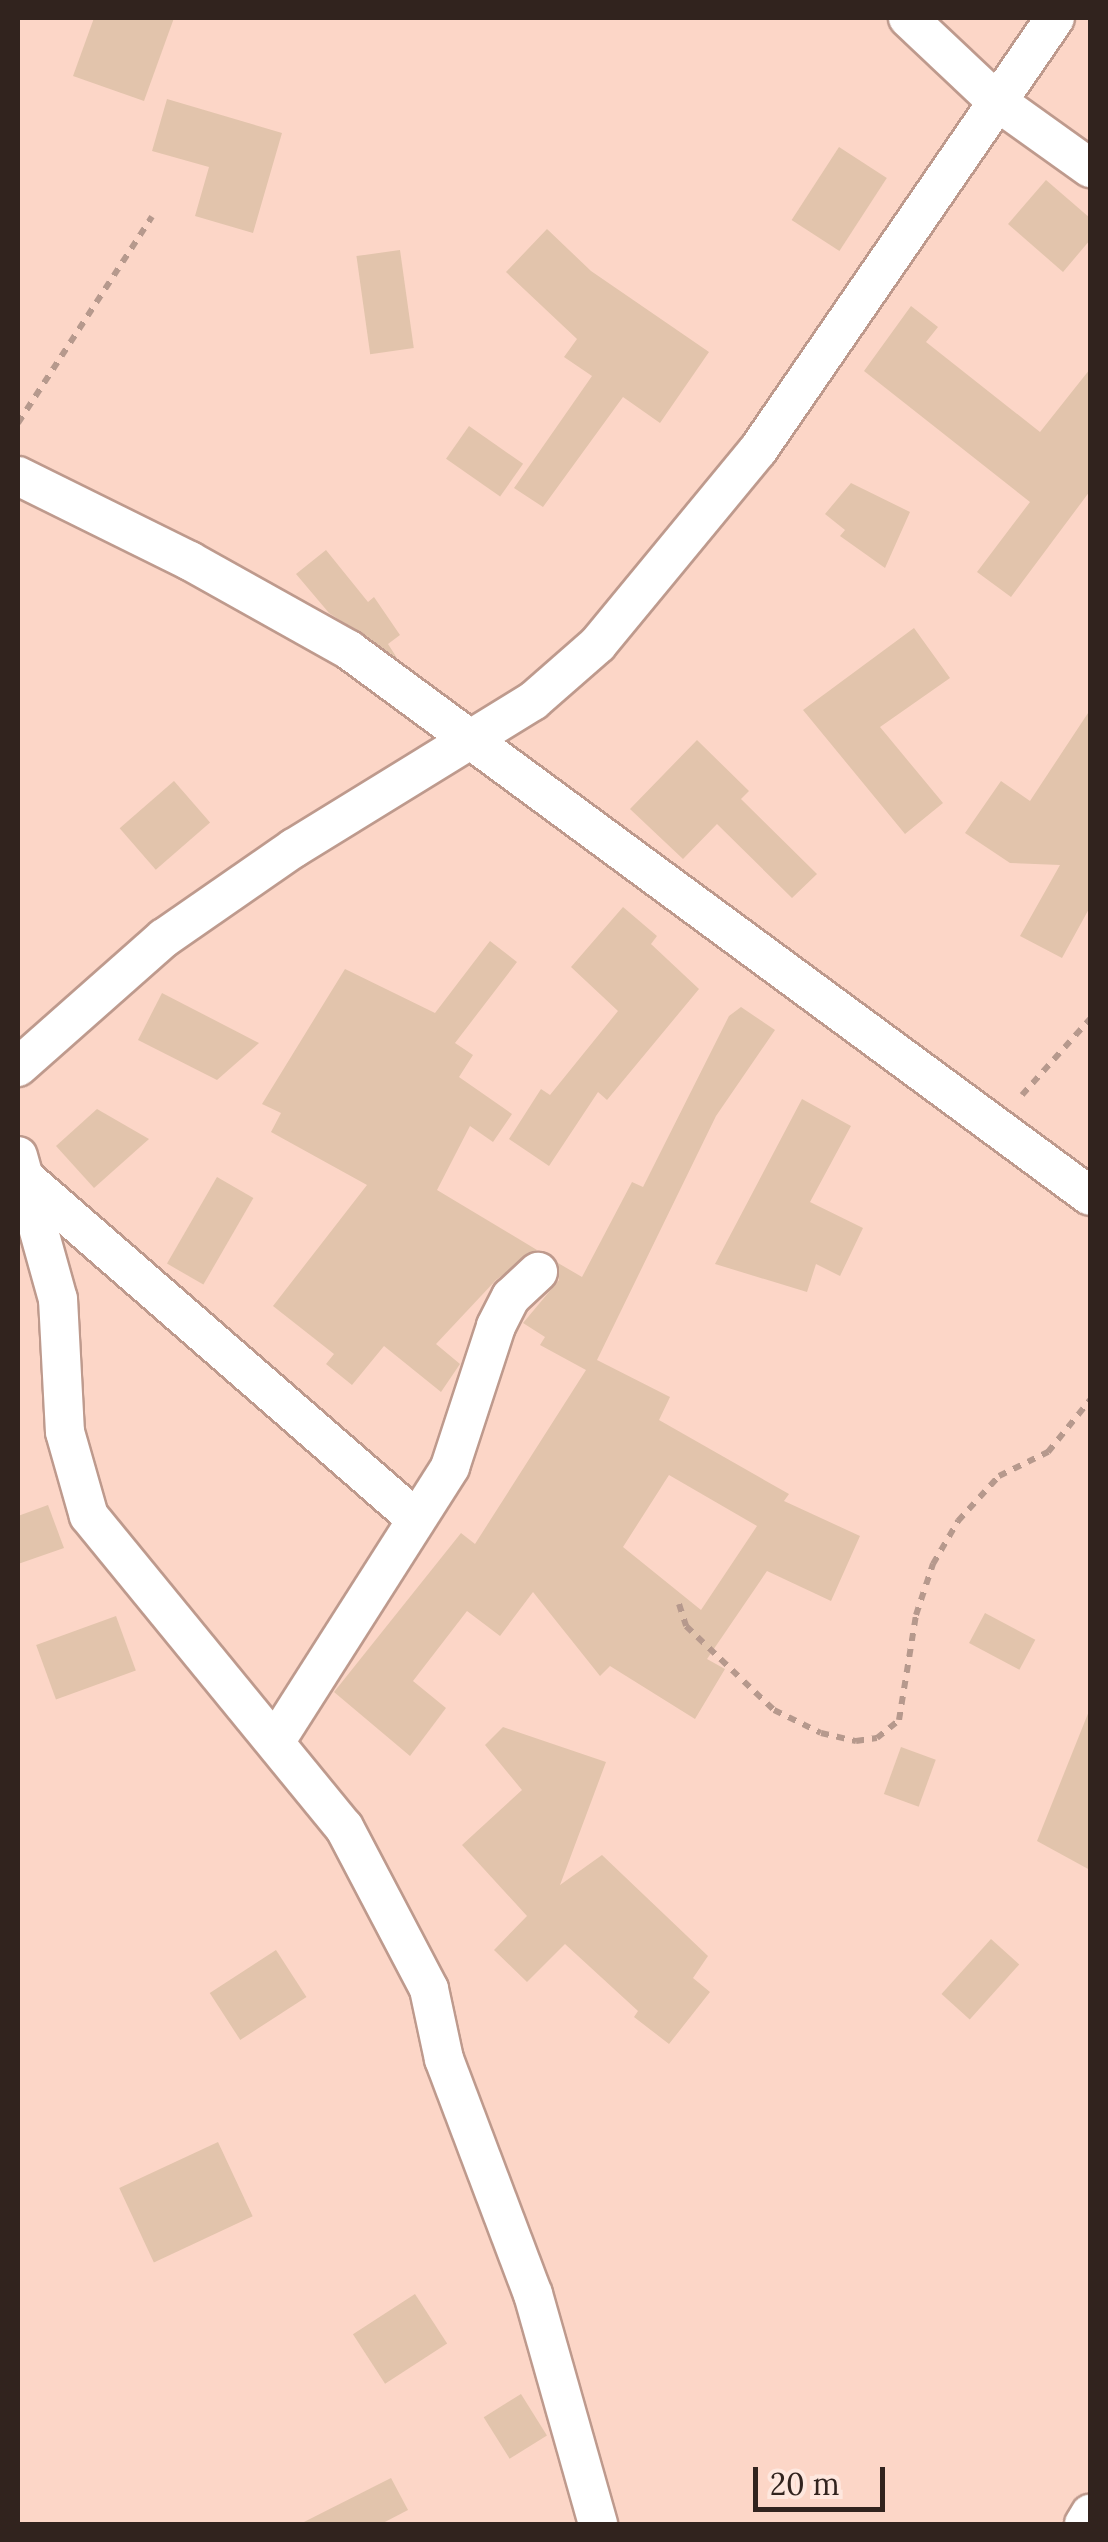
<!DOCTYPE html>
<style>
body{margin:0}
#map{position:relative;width:1108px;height:2542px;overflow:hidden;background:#fcd6c7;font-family:Lora,serif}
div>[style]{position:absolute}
.building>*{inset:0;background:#e2c4ac;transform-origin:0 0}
.path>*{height:6px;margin-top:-3px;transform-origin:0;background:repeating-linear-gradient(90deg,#b6998d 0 8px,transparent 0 16px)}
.roads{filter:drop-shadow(2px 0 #be9a8d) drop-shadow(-2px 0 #be9a8d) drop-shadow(0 2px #be9a8d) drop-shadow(0 -2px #be9a8d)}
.street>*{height:38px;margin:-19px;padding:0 19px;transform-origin:19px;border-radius:19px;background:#fff}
span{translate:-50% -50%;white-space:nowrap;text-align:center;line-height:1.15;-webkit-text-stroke:8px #fee7de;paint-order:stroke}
.frame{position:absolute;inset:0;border:20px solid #31231e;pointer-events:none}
.scale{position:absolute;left:753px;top:2467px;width:132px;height:45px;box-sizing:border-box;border:5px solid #31231e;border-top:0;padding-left:12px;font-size:30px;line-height:35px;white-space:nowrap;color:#31231e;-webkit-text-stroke:8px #fee7de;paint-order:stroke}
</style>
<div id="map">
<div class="building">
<i style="clip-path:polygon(94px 18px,174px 18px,144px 101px,73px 76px)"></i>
<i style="clip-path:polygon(167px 99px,282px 133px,253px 233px,195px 216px,209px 167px,152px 151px)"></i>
<i style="left:839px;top:147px;width:57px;height:87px;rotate:33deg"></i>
<i style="clip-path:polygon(1046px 180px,1090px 218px,1090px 240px,1063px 272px,1008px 224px)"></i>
<i style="clip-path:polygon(547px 229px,591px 271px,709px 352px,660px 423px,623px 397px,543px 507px,514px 488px,592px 376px,564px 357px,577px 339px,506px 272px)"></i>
<i style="left:400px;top:250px;width:99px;height:44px;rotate:82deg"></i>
<i style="clip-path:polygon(911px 306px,938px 327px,926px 342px,1040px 432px,1090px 369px,1090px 491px,1011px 597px,977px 572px,1030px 502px,864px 371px)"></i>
<i style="left:469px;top:426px;width:66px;height:40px;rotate:35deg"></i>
<i style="clip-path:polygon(851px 483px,910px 512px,885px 568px,840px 536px,845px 530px,825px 514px)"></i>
<i style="clip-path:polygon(326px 550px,368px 602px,374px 597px,400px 635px,388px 644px,397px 658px,329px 613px,296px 574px)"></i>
<i style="clip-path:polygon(914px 628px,950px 678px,880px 727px,943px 803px,905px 834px,803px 710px)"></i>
<i style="clip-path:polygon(1090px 710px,1090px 907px,1062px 958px,1020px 936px,1060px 865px,1010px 863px,965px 833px,1001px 781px,1030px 801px)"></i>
<i style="clip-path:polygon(697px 740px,749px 791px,741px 799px,817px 874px,792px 898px,717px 824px,683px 859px,630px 809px)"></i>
<i style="left:174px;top:781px;width:55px;height:72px;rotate:49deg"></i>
<i style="clip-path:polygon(623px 907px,657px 936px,651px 944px,699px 989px,607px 1100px,598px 1092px,549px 1166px,509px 1139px,541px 1089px,550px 1095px,618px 1011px,571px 967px)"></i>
<i style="clip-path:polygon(490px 941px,517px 962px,455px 1043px,473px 1055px,459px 1077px,512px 1114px,493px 1142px,470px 1126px,437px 1190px,537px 1250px,496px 1280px,436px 1344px,460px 1364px,441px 1392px,384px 1346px,352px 1385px,326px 1364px,334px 1354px,273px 1306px,367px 1185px,271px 1132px,281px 1113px,262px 1104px,345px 969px,435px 1013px)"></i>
<i style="clip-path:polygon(162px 993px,259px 1043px,217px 1080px,138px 1040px)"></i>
<i style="clip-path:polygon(evenodd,741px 1007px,775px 1030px,716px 1116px,597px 1360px,670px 1397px,659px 1420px,789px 1494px,784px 1501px,860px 1536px,831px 1601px,767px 1571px,707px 1659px,725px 1669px,695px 1719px,610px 1666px,600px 1676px,533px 1592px,500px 1636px,467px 1611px,413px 1681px,446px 1708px,410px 1756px,334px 1692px,461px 1533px,475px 1544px,586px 1370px,540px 1345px,545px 1337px,523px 1323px,559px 1280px,558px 1263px,582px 1277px,632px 1182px,643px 1187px,729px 1016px,741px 1007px,669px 1475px,757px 1526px,701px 1610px,623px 1547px,669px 1475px)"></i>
<i style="clip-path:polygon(802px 1099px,851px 1126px,810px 1202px,863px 1228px,840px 1276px,816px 1264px,807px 1292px,715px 1264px)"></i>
<i style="clip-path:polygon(97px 1109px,149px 1139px,94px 1188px,56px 1146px)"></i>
<i style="left:217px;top:1177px;width:42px;height:100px;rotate:30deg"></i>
<i style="clip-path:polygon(48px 1505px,64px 1548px,18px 1564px,18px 1516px)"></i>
<i style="left:985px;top:1613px;width:57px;height:34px;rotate:28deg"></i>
<i style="left:116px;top:1616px;width:58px;height:85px;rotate:70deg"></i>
<i style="clip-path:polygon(1089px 1711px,1090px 1711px,1090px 1870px,1037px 1841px)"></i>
<i style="clip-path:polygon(503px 1727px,606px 1762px,560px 1885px,602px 1855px,708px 1956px,693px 1978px,710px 1992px,669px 2044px,634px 2017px,638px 2011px,565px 1944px,527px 1982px,494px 1950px,527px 1916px,462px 1845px,522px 1790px,485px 1745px)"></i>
<i style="left:901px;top:1747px;width:37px;height:50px;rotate:20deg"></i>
<i style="left:991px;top:1939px;width:38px;height:74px;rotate:42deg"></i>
<i style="left:276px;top:1950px;width:56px;height:79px;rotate:57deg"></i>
<i style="left:218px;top:2142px;width:82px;height:109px;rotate:65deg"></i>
<i style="left:415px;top:2294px;width:59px;height:74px;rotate:57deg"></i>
<i style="left:521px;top:2394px;width:49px;height:44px;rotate:58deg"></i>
<i style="clip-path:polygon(391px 2478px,408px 2510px,381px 2524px,300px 2524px)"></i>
</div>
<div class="path">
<i style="left:18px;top:423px;width:246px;rotate:-57deg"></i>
<i style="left:1022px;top:1095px;width:102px;rotate:-48.2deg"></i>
<i style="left:679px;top:1604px;width:23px;rotate:72deg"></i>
<i style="left:686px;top:1626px;width:122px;rotate:43.7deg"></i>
<i style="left:774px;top:1710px;width:52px;rotate:26.1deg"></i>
<i style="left:821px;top:1733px;width:36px;rotate:13deg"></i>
<i style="left:856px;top:1741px;width:21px;rotate:-8deg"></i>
<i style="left:877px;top:1738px;width:28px;rotate:-39deg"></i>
<i style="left:899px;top:1720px;width:106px;rotate:-80.8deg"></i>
<i style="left:916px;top:1615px;width:54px;rotate:-71.6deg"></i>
<i style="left:933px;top:1564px;width:50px;rotate:-59.8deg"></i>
<i style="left:958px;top:1521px;width:61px;rotate:-47.7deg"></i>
<i style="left:999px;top:1476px;width:55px;rotate:-26.1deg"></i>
<i style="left:1048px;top:1452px;width:67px;rotate:-51.1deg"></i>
</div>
<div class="roads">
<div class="street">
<i style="left:908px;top:18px;width:120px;rotate:43.3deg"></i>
<i style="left:995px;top:100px;width:117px;rotate:35.6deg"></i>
<i style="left:18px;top:476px;width:192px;rotate:26.3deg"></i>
<i style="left:190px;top:561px;width:182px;rotate:29.2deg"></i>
<i style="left:349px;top:650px;width:920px;rotate:36.38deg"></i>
<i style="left:18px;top:1067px;width:195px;rotate:-41.5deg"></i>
<i style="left:164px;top:938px;width:158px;rotate:-34.7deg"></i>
<i style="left:294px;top:848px;width:281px;rotate:-31.6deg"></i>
<i style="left:533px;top:701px;width:86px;rotate:-41.2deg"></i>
<i style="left:598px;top:644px;width:251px;rotate:-50.5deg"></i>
<i style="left:758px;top:450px;width:524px;rotate:-55.49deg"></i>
<i style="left:18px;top:1156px;width:148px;rotate:74.4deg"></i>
<i style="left:58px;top:1299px;width:133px;rotate:87deg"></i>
<i style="left:65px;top:1432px;width:87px;rotate:74.1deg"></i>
<i style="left:89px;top:1516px;width:402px;rotate:50.7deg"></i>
<i style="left:344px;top:1827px;width:183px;rotate:62.3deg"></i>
<i style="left:429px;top:1989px;width:72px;rotate:77.9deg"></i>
<i style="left:444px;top:2059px;width:251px;rotate:69.3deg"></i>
<i style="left:533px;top:2294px;width:239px;rotate:74.2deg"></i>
<i style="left:26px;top:1179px;width:516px;rotate:41.07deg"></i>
<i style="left:277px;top:1739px;width:322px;rotate:-57.5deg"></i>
<i style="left:450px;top:1467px;width:148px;rotate:-71.9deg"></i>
<i style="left:496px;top:1326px;width:33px;rotate:-63deg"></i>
<i style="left:511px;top:1297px;width:37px;rotate:-43deg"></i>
<i style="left:1084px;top:2524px;width:12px;rotate:-59deg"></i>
</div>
</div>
<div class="frame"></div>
<div class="scale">20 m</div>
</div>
